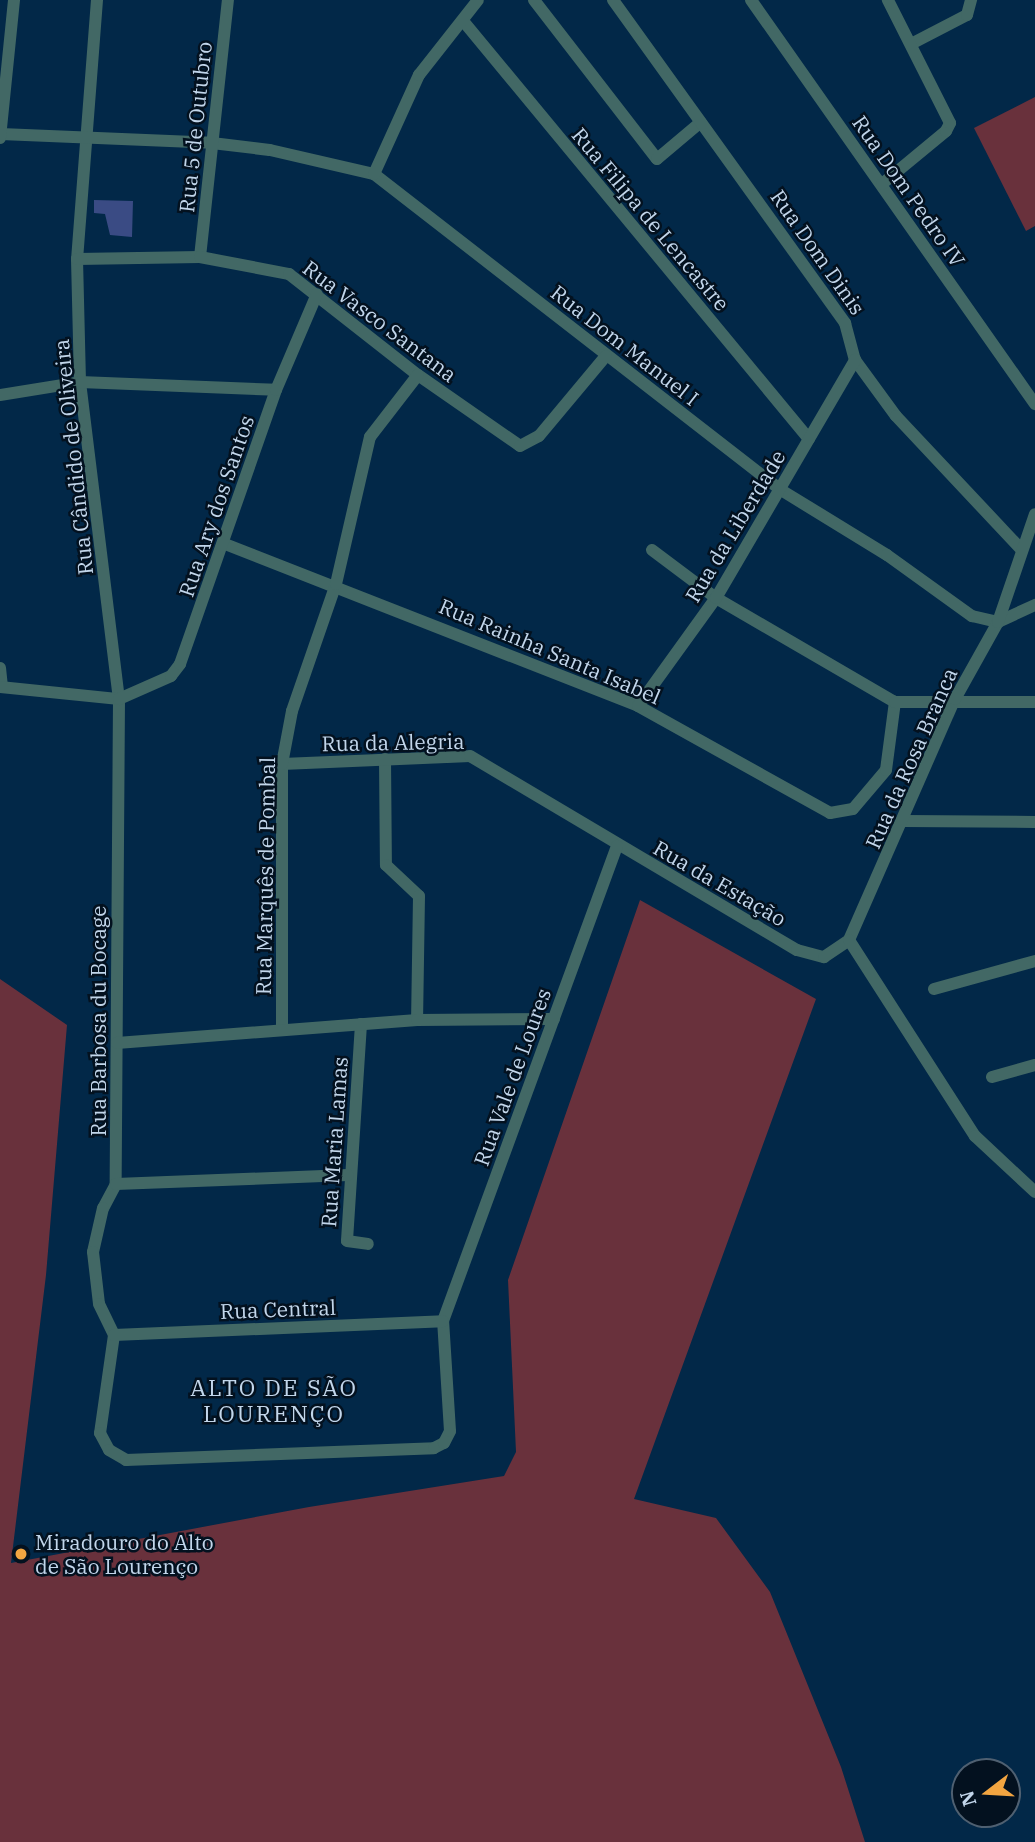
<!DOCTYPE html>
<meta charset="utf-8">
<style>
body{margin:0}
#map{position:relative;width:1035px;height:1842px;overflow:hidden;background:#022848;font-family:"IBM Plex Serif",serif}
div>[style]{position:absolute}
.green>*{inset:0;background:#69313c}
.building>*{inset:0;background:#3a4b84}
.street>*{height:12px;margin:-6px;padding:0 6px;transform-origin:6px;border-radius:6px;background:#426865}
.dots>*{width:19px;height:19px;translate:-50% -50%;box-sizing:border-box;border:4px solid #03111f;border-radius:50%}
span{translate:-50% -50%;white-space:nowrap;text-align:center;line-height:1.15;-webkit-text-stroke:5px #03111f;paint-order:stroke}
.street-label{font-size:21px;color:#c2d6eb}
.poi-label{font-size:21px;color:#c2d6eb}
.left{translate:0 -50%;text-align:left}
.neighbourhood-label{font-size:23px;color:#c2d6eb;letter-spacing:2px}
.north{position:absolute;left:951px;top:1758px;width:70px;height:70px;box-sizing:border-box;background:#03111f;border:2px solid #4f6071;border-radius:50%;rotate:253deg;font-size:19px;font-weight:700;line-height:28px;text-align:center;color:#c2d6eb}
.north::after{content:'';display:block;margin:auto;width:24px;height:32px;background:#f2a541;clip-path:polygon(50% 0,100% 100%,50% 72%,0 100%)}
</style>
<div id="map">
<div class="green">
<i style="clip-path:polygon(1035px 97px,1035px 226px,1026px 231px,974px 128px)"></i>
<i style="clip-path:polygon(640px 900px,816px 999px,634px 1499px,716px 1518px,770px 1592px,841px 1767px,865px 1842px,0 1842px,0 979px,67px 1025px,46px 1275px,11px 1563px,309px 1507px,504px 1476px,516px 1452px,508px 1280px)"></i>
</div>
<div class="building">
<i style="clip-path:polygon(94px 200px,133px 201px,132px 237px,110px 235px,105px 214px,94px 213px)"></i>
</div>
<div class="street">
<i style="left:97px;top:0;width:260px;rotate:94.4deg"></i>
<i style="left:77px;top:259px;width:123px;rotate:88.6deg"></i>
<i style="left:80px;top:382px;width:319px;rotate:83deg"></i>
<i style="left:119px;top:699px;width:485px;rotate:90.4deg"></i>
<i style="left:116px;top:1184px;width:27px;rotate:118deg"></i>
<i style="left:103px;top:1208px;width:45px;rotate:102.8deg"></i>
<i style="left:93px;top:1252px;width:52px;rotate:83.4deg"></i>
<i style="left:99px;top:1304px;width:34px;rotate:64deg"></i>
<i style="left:534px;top:0;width:201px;rotate:52.3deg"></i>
<i style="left:657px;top:159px;width:57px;rotate:-40.1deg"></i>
<i style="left:613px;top:0;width:398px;rotate:54.3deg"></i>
<i style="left:845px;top:323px;width:38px;rotate:75deg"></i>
<i style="left:855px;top:360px;width:69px;rotate:53.8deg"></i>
<i style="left:896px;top:416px;width:184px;rotate:46.8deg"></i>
<i style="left:751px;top:0;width:494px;rotate:54.9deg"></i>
<i style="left:464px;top:22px;width:541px;rotate:50.4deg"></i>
<i style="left:911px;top:44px;width:63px;rotate:-27.4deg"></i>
<i style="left:967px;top:15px;width:16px;rotate:-75deg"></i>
<i style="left:1px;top:134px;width:211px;rotate:2.4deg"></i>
<i style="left:212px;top:143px;width:58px;rotate:6.9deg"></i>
<i style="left:270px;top:150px;width:107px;rotate:13deg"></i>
<i style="left:374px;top:174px;width:515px;rotate:37.83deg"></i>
<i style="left:781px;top:490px;width:124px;rotate:31.5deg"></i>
<i style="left:887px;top:555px;width:105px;rotate:35.7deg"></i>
<i style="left:972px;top:616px;width:27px;rotate:13deg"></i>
<i style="left:998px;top:622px;width:41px;rotate:-24.7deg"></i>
<i style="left:0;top:138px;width:139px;rotate:-84.2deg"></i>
<i style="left:374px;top:174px;width:109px;rotate:-65.6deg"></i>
<i style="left:419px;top:75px;width:95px;rotate:-51.8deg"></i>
<i style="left:882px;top:184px;width:83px;rotate:-39.6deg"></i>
<i style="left:946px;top:131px;width:9px;rotate:-63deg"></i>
<i style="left:950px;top:123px;width:138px;rotate:-116.8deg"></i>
<i style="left:200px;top:257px;width:259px;rotate:-83.8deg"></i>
<i style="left:77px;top:259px;width:123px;rotate:-0.9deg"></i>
<i style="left:200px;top:257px;width:91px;rotate:10.8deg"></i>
<i style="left:289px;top:274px;width:164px;rotate:38.1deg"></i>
<i style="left:418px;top:375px;width:124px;rotate:34.8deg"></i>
<i style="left:520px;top:446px;width:21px;rotate:-28deg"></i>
<i style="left:539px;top:436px;width:104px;rotate:-50.1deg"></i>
<i style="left:0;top:395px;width:81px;rotate:-9.2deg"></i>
<i style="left:80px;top:382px;width:196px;rotate:2.3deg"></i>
<i style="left:225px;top:544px;width:444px;rotate:21.4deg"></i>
<i style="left:638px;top:706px;width:220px;rotate:29.1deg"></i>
<i style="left:830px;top:813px;width:23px;rotate:-10deg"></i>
<i style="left:853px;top:809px;width:51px;rotate:-49.8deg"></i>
<i style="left:886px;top:770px;width:69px;rotate:-82.5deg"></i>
<i style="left:652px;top:550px;width:80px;rotate:36.9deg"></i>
<i style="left:716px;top:598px;width:207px;rotate:30.2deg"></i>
<i style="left:895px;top:702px;width:140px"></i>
<i style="left:0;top:668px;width:19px;rotate:84deg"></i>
<i style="left:0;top:687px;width:120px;rotate:5.8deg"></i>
<i style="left:119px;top:699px;width:57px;rotate:-23.9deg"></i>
<i style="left:171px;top:676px;width:15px;rotate:-53deg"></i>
<i style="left:180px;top:664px;width:290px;rotate:-70.7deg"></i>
<i style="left:276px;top:390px;width:104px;rotate:-66.9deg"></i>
<i style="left:638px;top:706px;width:133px;rotate:-54.2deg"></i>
<i style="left:716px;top:598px;width:276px;rotate:-59.7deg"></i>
<i style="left:385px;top:759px;width:106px;rotate:89.5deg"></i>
<i style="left:386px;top:865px;width:45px;rotate:43.2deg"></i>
<i style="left:419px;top:896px;width:124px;rotate:90.9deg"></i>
<i style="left:282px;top:764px;width:188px;rotate:-2.4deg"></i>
<i style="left:470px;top:756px;width:380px;rotate:30.7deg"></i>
<i style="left:797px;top:950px;width:28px;rotate:15deg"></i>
<i style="left:824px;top:957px;width:30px;rotate:-34deg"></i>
<i style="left:904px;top:821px;width:131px;rotate:0.4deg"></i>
<i style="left:849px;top:940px;width:263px;rotate:-66.3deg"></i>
<i style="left:955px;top:699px;width:88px;rotate:-60.8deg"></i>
<i style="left:998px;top:622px;width:114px;rotate:-71.1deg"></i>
<i style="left:849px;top:940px;width:233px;rotate:57.3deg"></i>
<i style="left:975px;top:1136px;width:82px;rotate:43deg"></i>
<i style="left:934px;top:989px;width:105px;rotate:-15.5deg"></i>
<i style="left:361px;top:1024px;width:217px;rotate:93.7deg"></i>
<i style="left:347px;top:1241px;width:21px;rotate:8deg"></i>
<i style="left:282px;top:1027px;width:263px;rotate:-90deg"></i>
<i style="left:282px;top:764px;width:54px;rotate:-79.3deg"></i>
<i style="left:292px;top:711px;width:134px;rotate:-70.9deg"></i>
<i style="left:336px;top:584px;width:151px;rotate:-77deg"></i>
<i style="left:370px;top:437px;width:78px;rotate:-52.3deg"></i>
<i style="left:117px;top:1043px;width:301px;rotate:-4.4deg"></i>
<i style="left:417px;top:1020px;width:137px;rotate:-0.4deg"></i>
<i style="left:992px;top:1077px;width:45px;rotate:-15.6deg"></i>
<i style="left:116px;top:1184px;width:232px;rotate:-2.2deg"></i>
<i style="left:114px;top:1335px;width:99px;rotate:98.1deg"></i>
<i style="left:100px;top:1433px;width:19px;rotate:62deg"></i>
<i style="left:109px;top:1450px;width:20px;rotate:30deg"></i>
<i style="left:126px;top:1460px;width:308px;rotate:-2.2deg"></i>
<i style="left:434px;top:1448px;width:11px;rotate:-27deg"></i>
<i style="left:444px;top:1443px;width:13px;rotate:-63deg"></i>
<i style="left:450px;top:1431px;width:110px;rotate:-93.6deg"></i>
<i style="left:443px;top:1321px;width:506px;rotate:-69.88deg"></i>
<i style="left:114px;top:1335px;width:329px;rotate:-2.4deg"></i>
</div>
<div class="dots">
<i style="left:21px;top:1554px;background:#f2a541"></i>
</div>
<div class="street-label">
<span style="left:195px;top:127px;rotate:-84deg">Rua 5 de Outubro</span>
<span style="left:909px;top:191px;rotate:55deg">Rua Dom Pedro IV</span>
<span style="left:651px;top:219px;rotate:50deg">Rua Filipa de Lencastre</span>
<span style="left:818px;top:252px;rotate:55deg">Rua Dom Dinis</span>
<span style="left:380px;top:321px;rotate:37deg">Rua Vasco Santana</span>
<span style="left:625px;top:345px;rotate:38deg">Rua Dom Manuel I</span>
<span style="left:73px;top:457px;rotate:-96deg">Rua Cândido de Oliveira</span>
<span style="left:216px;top:506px;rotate:-71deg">Rua Ary dos Santos</span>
<span style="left:735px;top:526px;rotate:-59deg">Rua da Liberdade</span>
<span style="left:550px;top:651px;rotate:23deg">Rua Rainha Santa Isabel</span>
<span style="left:393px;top:742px;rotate:-1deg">Rua da Alegria</span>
<span style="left:911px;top:758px;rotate:-66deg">Rua da Rosa Branca</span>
<span style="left:265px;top:876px;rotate:-89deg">Rua Marquês de Pombal</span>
<span style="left:720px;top:883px;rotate:30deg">Rua da Estação</span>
<span style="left:98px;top:1021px;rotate:-90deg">Rua Barbosa du Bocage</span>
<span style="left:512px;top:1077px;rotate:-70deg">Rua Vale de Loures</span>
<span style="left:334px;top:1142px;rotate:-86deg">Rua Maria Lamas</span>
<span style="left:278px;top:1309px;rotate:-2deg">Rua Central</span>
</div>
<div class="poi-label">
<span class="left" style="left:35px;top:1554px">Miradouro do Alto<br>de São Lourenço</span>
</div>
<div class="neighbourhood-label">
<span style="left:274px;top:1400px">ALTO DE SÃO<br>LOURENÇO</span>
</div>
<div class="north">N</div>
</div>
